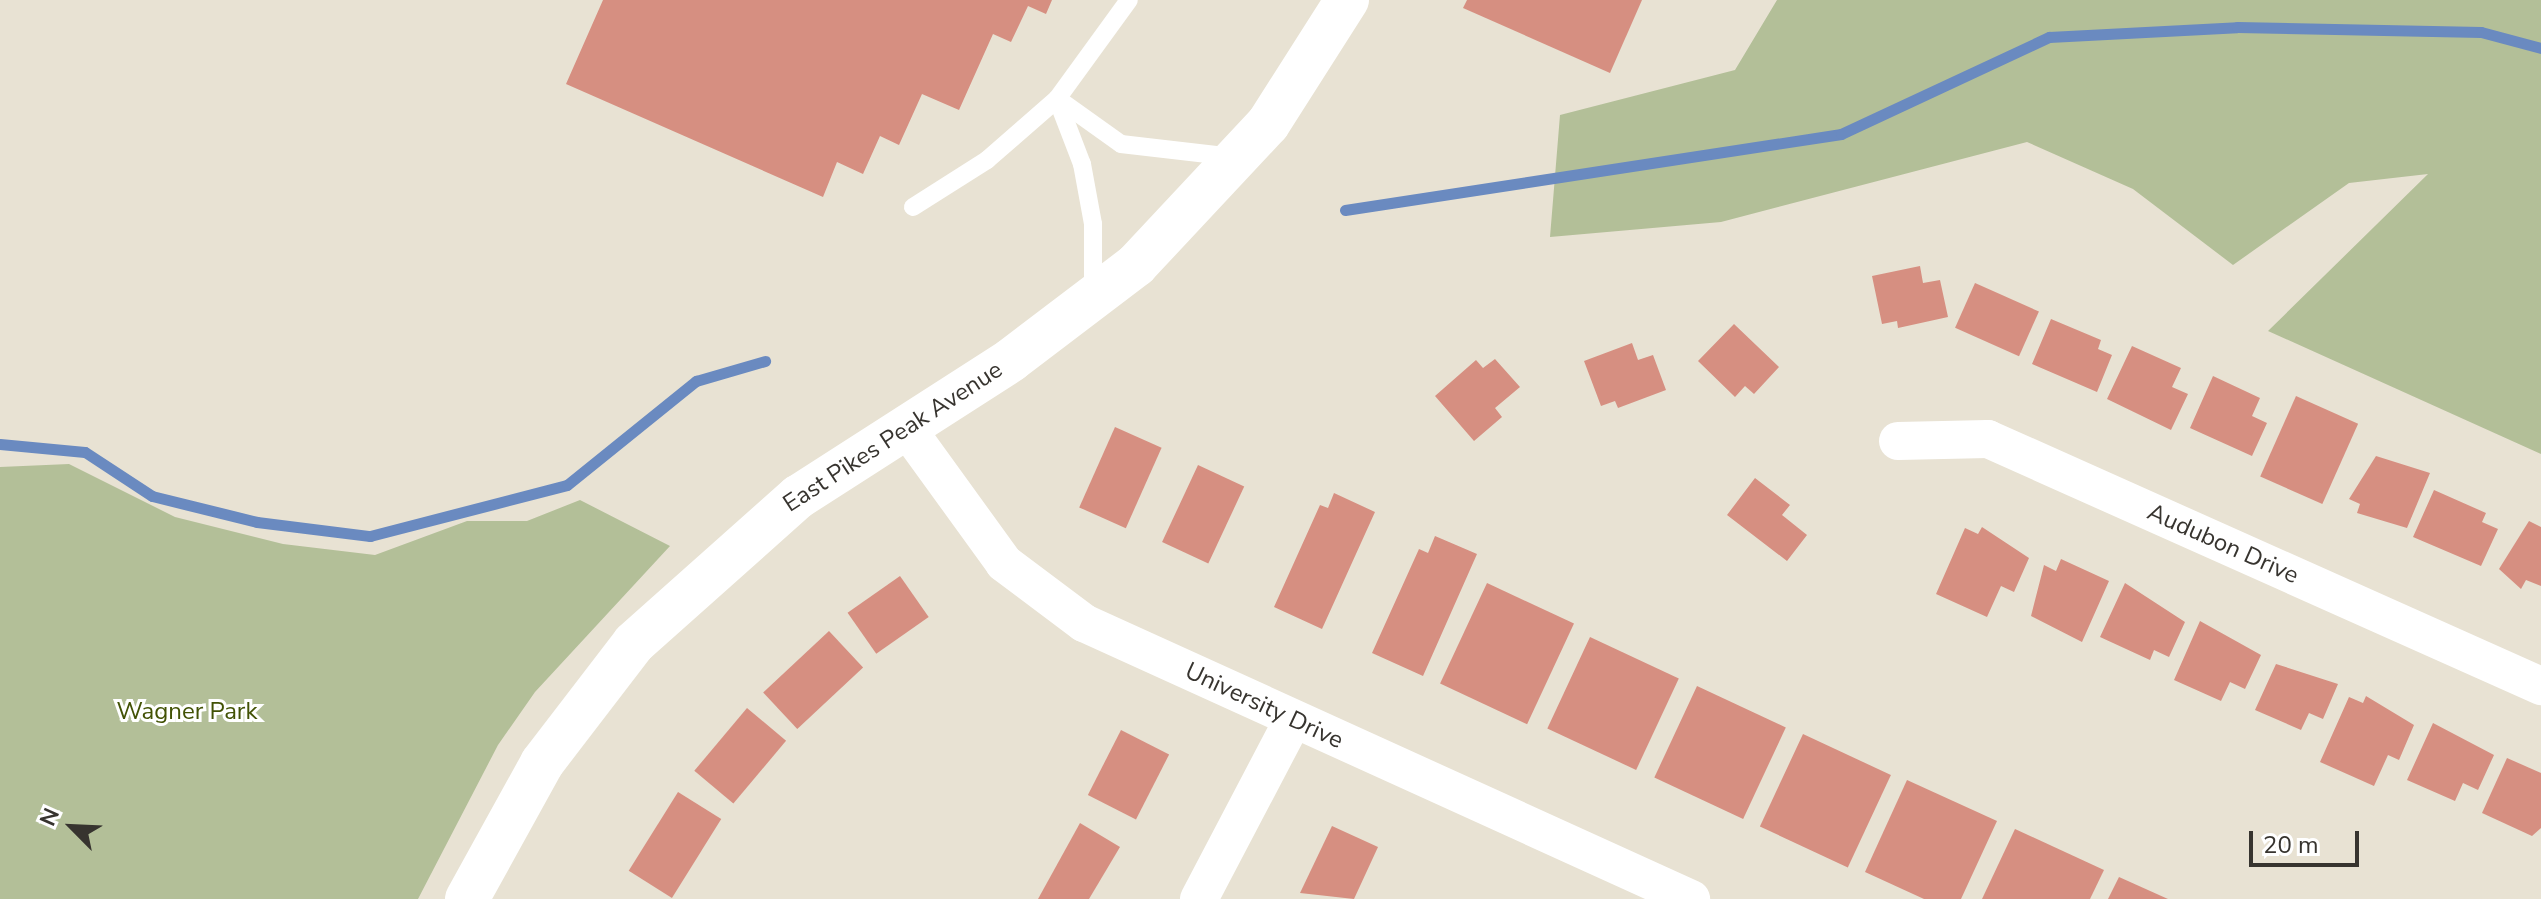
<!DOCTYPE html>
<style>
body{margin:0}
#map{position:relative;width:2541px;height:899px;overflow:hidden;background:#e8e2d3;font-family:"Nunito Sans",sans-serif}
div>[style]{position:absolute}
.green>*{inset:0;background:#b3bf98}
.stream>*{height:11px;margin:-5.5px;padding:0 5.5px;transform-origin:5.5px;border-radius:5.5px;background:#6a8ac0}
.building>*{inset:0;background:#d68f81;transform-origin:0 0}
.service>*{height:18px;margin:-9px;padding:0 9px;transform-origin:9px;border-radius:9px;background:#fff}
.minor>*{height:38px;margin:-19px;padding:0 19px;transform-origin:19px;border-radius:19px;background:#fff}
.secondary>*{height:44px;margin:-22px;padding:0 22px;transform-origin:22px;border-radius:22px;background:#fff}
span{translate:-50% -50%;white-space:nowrap;text-align:center;line-height:1.15;-webkit-text-stroke:6px #fff;paint-order:stroke}
.street-label{font-size:24px;color:#37342f}
.park-label{font-size:24px;color:#425205}
.north{position:absolute;left:32px;top:787px;width:80px;height:80px;-webkit-text-stroke:6px #fff;paint-order:stroke;rotate:294deg;font-size:22px;font-weight:700;line-height:32px;text-align:center;color:#37342f}
.north::after{content:'';display:block;margin:auto;width:28px;height:36px;background:#37342f;clip-path:polygon(50% 0,100% 100%,50% 72%,0 100%)}
.scale{position:absolute;left:2249px;top:831px;width:110px;height:36px;box-sizing:border-box;border:4px solid #37342f;border-top:0;padding-left:10px;font-size:24px;line-height:28px;white-space:nowrap;color:#37342f;-webkit-text-stroke:6px #fff;paint-order:stroke}
</style>
<div id="map">
<div class="green">
<i style="clip-path:polygon(1777px 0,2541px 0,2541px 454px,2268px 331px,2428px 174px,2349px 183px,2233px 265px,2133px 189px,2027px 142px,1721px 222px,1550px 237px,1560px 115px,1735px 70px)"></i>
<i style="clip-path:polygon(69px 464px,175px 517px,283px 544px,375px 555px,467px 521px,527px 521px,580px 500px,670px 546px,535px 692px,498px 745px,418px 899px,0 899px,0 467px)"></i>
</div>
<div class="stream">
<i style="left:1345px;top:210px;width:502px;rotate:-8.71deg"></i>
<i style="left:1841px;top:134px;width:230px;rotate:-25deg"></i>
<i style="left:2049px;top:37px;width:188px;rotate:-3deg"></i>
<i style="left:2237px;top:27px;width:244px;rotate:1.2deg"></i>
<i style="left:2481px;top:32px;width:62px;rotate:14.9deg"></i>
<i style="left:0;top:444px;width:85px;rotate:5.4deg"></i>
<i style="left:85px;top:452px;width:80px;rotate:33.3deg"></i>
<i style="left:152px;top:496px;width:108px;rotate:13.9deg"></i>
<i style="left:257px;top:522px;width:114px;rotate:7.1deg"></i>
<i style="left:370px;top:536px;width:203px;rotate:-14.5deg"></i>
<i style="left:567px;top:485px;width:166px;rotate:-38.9deg"></i>
<i style="left:696px;top:381px;width:72px;rotate:-16.2deg"></i>
</div>
<div class="building">
<i style="clip-path:polygon(603px 0,1052px 0,1046px 14px,1028px 6px,1011px 42px,993px 34px,959px 110px,922px 94px,899px 145px,880px 136px,863px 174px,837px 162px,823px 197px,566px 84px)"></i>
<i style="clip-path:polygon(1467px 0,1642px 0,1610px 73px,1463px 8px)"></i>
<i style="clip-path:polygon(1920px 266px,1923px 283px,1940px 280px,1948px 317px,1898px 328px,1897px 321px,1882px 324px,1872px 276px)"></i>
<i style="left:1975px;top:283px;width:70px;height:49px;rotate:24deg"></i>
<i style="clip-path:polygon(2051px 319px,2101px 340px,2098px 349px,2112px 355px,2097px 392px,2032px 364px)"></i>
<i style="clip-path:polygon(1734px 324px,1779px 367px,1754px 394px,1745px 386px,1735px 397px,1698px 361px)"></i>
<i style="clip-path:polygon(1632px 343px,1638px 360px,1653px 355px,1666px 390px,1618px 408px,1615px 401px,1601px 406px,1584px 361px)"></i>
<i style="clip-path:polygon(2132px 346px,2181px 368px,2172px 387px,2188px 394px,2171px 430px,2107px 399px)"></i>
<i style="clip-path:polygon(1495px 359px,1520px 387px,1495px 408px,1502px 417px,1474px 441px,1435px 396px,1476px 360px,1483px 368px)"></i>
<i style="clip-path:polygon(2213px 376px,2260px 398px,2252px 416px,2267px 423px,2252px 456px,2190px 428px)"></i>
<i style="left:2296px;top:396px;width:68px;height:88px;rotate:24deg"></i>
<i style="left:1115px;top:427px;width:51px;height:88px;rotate:24deg"></i>
<i style="clip-path:polygon(2376px 456px,2430px 473px,2407px 528px,2357px 513px,2360px 504px,2349px 499px)"></i>
<i style="left:1198px;top:465px;width:51px;height:85px;rotate:25deg"></i>
<i style="clip-path:polygon(1755px 478px,1790px 505px,1782px 515px,1807px 535px,1787px 561px,1727px 515px)"></i>
<i style="clip-path:polygon(2434px 490px,2486px 513px,2482px 522px,2498px 529px,2481px 566px,2413px 537px)"></i>
<i style="clip-path:polygon(1334px 493px,1375px 512px,1322px 629px,1274px 607px,1320px 505px,1328px 508px)"></i>
<i style="clip-path:polygon(2529px 521px,2541px 527px,2541px 586px,2526px 580px,2521px 589px,2499px 569px)"></i>
<i style="clip-path:polygon(1982px 527px,2029px 558px,2014px 592px,2001px 586px,1987px 617px,1936px 594px,1965px 528px,1978px 534px)"></i>
<i style="clip-path:polygon(1435px 536px,1477px 554px,1423px 676px,1372px 653px,1419px 549px,1428px 553px)"></i>
<i style="clip-path:polygon(2061px 559px,2109px 581px,2082px 642px,2031px 616px,2044px 565px,2056px 571px)"></i>
<i style="left:900px;top:576px;width:50px;height:64px;rotate:55deg"></i>
<i style="left:1487px;top:583px;width:96px;height:111px;rotate:25deg"></i>
<i style="clip-path:polygon(2125px 583px,2185px 622px,2169px 657px,2154px 650px,2150px 660px,2100px 637px)"></i>
<i style="clip-path:polygon(2200px 621px,2261px 655px,2245px 689px,2230px 682px,2221px 701px,2174px 680px)"></i>
<i style="left:829px;top:631px;width:50px;height:90px;rotate:47deg"></i>
<i style="left:1590px;top:637px;width:98px;height:101px;rotate:25deg"></i>
<i style="clip-path:polygon(2276px 664px,2338px 684px,2323px 719px,2309px 713px,2301px 730px,2255px 710px)"></i>
<i style="left:1697px;top:686px;width:98px;height:101px;rotate:25deg"></i>
<i style="clip-path:polygon(2366px 696px,2414px 725px,2399px 760px,2388px 755px,2374px 786px,2320px 762px,2349px 697px,2363px 703px)"></i>
<i style="left:747px;top:708px;width:51px;height:82px;rotate:40deg"></i>
<i style="clip-path:polygon(2433px 723px,2494px 755px,2478px 790px,2463px 783px,2455px 801px,2407px 780px)"></i>
<i style="left:1121px;top:730px;width:54px;height:73px;rotate:27deg"></i>
<i style="left:1803px;top:734px;width:97px;height:102px;rotate:25deg"></i>
<i style="clip-path:polygon(2507px 758px,2541px 773px,2541px 828px,2532px 836px,2482px 813px)"></i>
<i style="clip-path:polygon(1907px 780px,1997px 821px,1961px 899px,1924px 899px,1865px 872px)"></i>
<i style="left:678px;top:792px;width:51px;height:93px;rotate:32deg"></i>
<i style="clip-path:polygon(1080px 823px,1120px 847px,1089px 899px,1038px 899px)"></i>
<i style="clip-path:polygon(1332px 826px,1378px 847px,1354px 899px,1300px 893px)"></i>
<i style="clip-path:polygon(2015px 829px,2104px 870px,2090px 899px,1982px 899px)"></i>
<i style="clip-path:polygon(2119px 877px,2168px 899px,2108px 899px)"></i>
</div>
<div class="service">
<i style="left:1057px;top:99px;width:70px;rotate:69deg"></i>
<i style="left:1082px;top:164px;width:61px;rotate:79.6deg"></i>
<i style="left:1093px;top:224px;width:71px;rotate:90deg"></i>
<i style="left:1058px;top:99px;width:77px;rotate:35.5deg"></i>
<i style="left:1121px;top:144px;width:113px;rotate:6.6deg"></i>
<i style="left:913px;top:207px;width:88px;rotate:-32.4deg"></i>
<i style="left:987px;top:160px;width:93px;rotate:-41.1deg"></i>
<i style="left:1057px;top:99px;width:122px;rotate:-54deg"></i>
</div>
<div class="minor">
<i style="left:905px;top:426px;width:169px;rotate:54.1deg"></i>
<i style="left:1004px;top:563px;width:100px;rotate:36.9deg"></i>
<i style="left:1084px;top:623px;width:667px;rotate:24.45deg"></i>
<i style="left:1898px;top:441px;width:90px;rotate:-1.3deg"></i>
<i style="left:1988px;top:439px;width:606px;rotate:24.07deg"></i>
<i style="left:1199px;top:899px;width:202px;rotate:-62.3deg"></i>
</div>
<div class="secondary">
<i style="left:467px;top:899px;width:155px;rotate:-61.1deg"></i>
<i style="left:542px;top:763px;width:151px;rotate:-52.5deg"></i>
<i style="left:634px;top:643px;width:220px;rotate:-41.7deg"></i>
<i style="left:798px;top:497px;width:253px;rotate:-32.7deg"></i>
<i style="left:1011px;top:360px;width:157px;rotate:-37.2deg"></i>
<i style="left:1136px;top:265px;width:193px;rotate:-46.9deg"></i>
<i style="left:1268px;top:124px;width:147px;rotate:-57.5deg"></i>
</div>
<div class="street-label">
<span style="left:893px;top:437px;rotate:-33deg">East Pikes Peak Avenue</span>
<span style="left:2223px;top:544px;rotate:24deg">Audubon Drive</span>
<span style="left:1264px;top:706px;rotate:25deg">University Drive</span>
</div>
<div class="park-label">
<span style="left:187px;top:712px">Wagner Park</span>
</div>
<div class="north">N</div>
<div class="scale">20 m</div>
</div>
